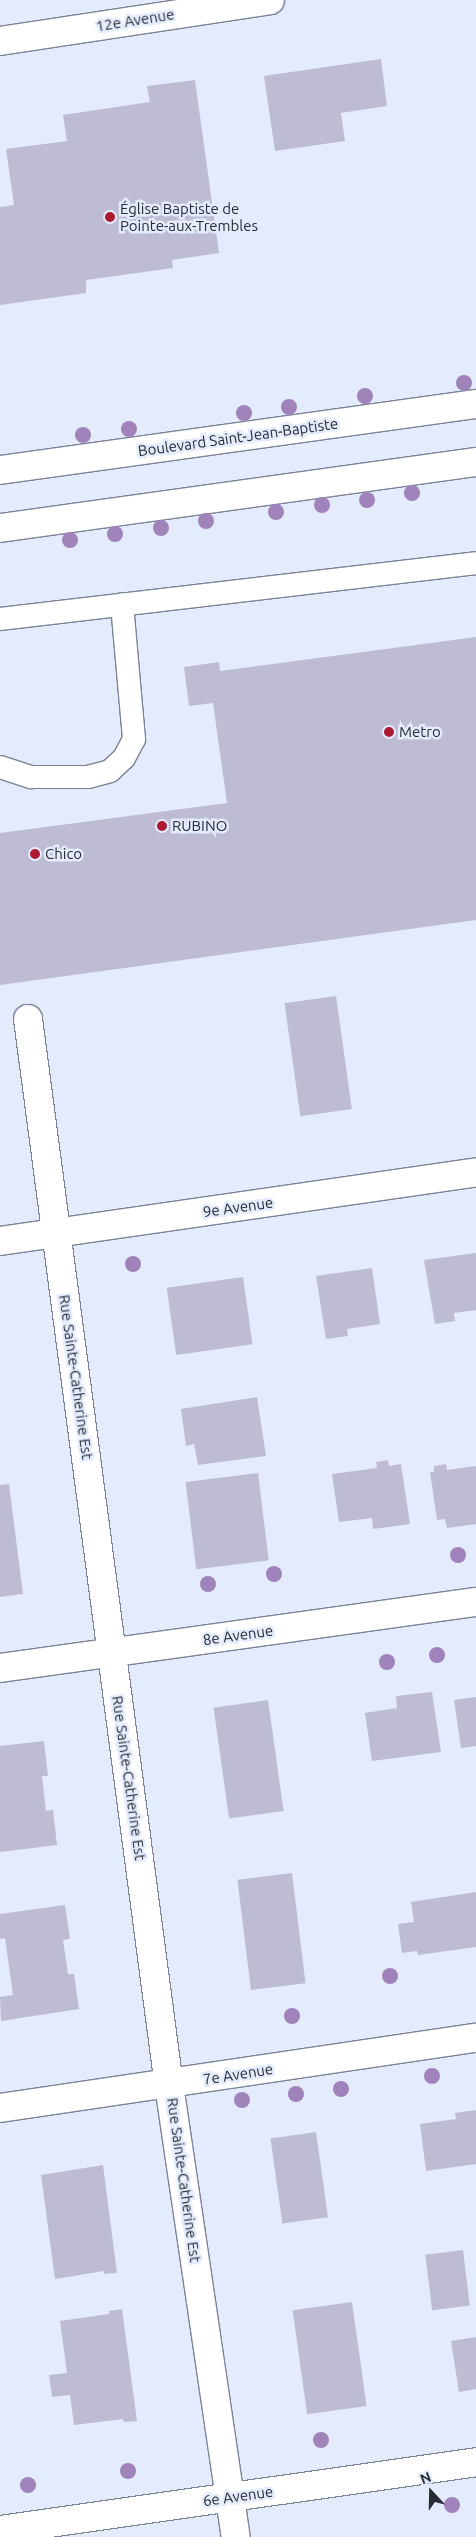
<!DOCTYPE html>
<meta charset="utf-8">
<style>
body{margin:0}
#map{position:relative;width:476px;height:2537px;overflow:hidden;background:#e4ebfd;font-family:Ubuntu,sans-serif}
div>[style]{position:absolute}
.building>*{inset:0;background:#bebcd2;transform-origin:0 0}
.roads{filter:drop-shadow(1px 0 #7b8397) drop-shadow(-1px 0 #7b8397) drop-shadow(0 1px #7b8397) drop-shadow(0 -1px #7b8397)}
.lane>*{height:22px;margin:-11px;padding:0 11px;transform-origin:11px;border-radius:11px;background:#fff}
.street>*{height:28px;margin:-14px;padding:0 14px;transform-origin:14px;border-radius:14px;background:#fff}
.secondary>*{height:28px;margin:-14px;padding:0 14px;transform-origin:14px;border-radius:14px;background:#fff}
.trees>*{width:16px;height:16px;margin:-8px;border-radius:50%;background:#a083bb}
.dots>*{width:14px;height:14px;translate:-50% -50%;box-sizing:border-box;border:2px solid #e4ebfd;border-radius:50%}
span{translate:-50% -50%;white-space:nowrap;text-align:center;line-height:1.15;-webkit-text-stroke:5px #e4ebfd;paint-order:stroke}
.street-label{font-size:15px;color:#282c34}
.poi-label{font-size:15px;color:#282c34}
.left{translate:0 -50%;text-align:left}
.north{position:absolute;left:406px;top:2467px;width:50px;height:50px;-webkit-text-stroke:4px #e4ebfd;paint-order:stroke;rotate:339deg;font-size:14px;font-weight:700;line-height:20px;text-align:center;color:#282c34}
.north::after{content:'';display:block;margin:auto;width:18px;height:22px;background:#282c34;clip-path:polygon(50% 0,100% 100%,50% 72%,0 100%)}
</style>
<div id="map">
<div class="building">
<i style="clip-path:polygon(381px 59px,387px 106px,341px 113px,345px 141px,275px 151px,264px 76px)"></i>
<i style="clip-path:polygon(195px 80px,219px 253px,172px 260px,173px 268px,86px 280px,86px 293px,0 305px,0 207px,14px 205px,6px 149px,67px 141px,63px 115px,150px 102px,147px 86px)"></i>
<i style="clip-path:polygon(476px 637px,476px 920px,0 985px,0 833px,227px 803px,213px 703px,189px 706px,184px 667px,219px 662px,220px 671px)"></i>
<i style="left:336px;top:996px;width:114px;height:52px;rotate:82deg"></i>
<i style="clip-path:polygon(476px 1253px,476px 1310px,454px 1313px,455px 1321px,435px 1324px,424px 1260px)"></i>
<i style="clip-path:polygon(372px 1268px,380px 1324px,347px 1329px,348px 1336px,326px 1339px,316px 1276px)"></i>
<i style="left:243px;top:1277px;width:68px;height:77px;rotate:82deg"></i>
<i style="clip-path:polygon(257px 1397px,266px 1456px,198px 1465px,194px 1444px,186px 1446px,181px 1409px)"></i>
<i style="clip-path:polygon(388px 1460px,389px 1466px,401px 1464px,410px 1524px,373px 1529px,372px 1518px,339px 1522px,332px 1474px,377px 1468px,376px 1462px)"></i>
<i style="clip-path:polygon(446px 1464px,447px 1470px,476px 1466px,476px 1524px,447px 1528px,445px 1519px,437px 1520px,430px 1472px,434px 1472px,434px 1466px)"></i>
<i style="left:258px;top:1473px;width:88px;height:73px;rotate:83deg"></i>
<i style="clip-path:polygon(9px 1484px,23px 1594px,0 1597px,0 1485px)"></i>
<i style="clip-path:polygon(432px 1692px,441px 1752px,372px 1761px,365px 1713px,397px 1708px,396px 1696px)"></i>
<i style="clip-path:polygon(476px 1697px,476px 1746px,461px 1748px,454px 1700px)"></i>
<i style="left:268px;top:1700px;width:112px;height:55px;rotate:82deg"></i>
<i style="clip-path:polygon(44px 1741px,48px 1776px,42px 1776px,46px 1811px,53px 1810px,57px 1845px,0 1852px,0 1746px)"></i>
<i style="left:292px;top:1873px;width:111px;height:55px;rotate:83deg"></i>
<i style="clip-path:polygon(476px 1892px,476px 1947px,418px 1955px,417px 1951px,402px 1953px,398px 1924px,414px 1922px,411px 1902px)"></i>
<i style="clip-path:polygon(65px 1905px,70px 1939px,63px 1940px,68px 1974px,74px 1974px,79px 2009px,1px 2021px,0 1997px,13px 1995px,5px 1938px,0 1939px,0 1914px)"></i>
<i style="clip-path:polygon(476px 2110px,476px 2164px,426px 2171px,420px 2124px,456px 2119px,455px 2113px)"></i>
<i style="left:316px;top:2132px;width:86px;height:46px;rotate:82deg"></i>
<i style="clip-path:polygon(103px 2165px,117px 2273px,104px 2274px,104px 2271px,55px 2279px,41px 2175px)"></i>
<i style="left:463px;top:2250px;width:56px;height:38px;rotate:83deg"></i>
<i style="left:352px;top:2302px;width:105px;height:60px;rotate:82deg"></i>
<i style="clip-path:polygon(122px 2309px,137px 2421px,124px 2422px,123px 2419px,74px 2425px,70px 2395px,52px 2397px,49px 2375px,67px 2373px,60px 2321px,109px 2314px,109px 2311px)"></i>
<i style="clip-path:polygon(476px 2337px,476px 2389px,459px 2392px,451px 2341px)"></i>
</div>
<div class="roads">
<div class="lane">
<i style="left:0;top:619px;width:479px;rotate:-6.7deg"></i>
<i style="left:0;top:767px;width:33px;rotate:18deg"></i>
<i style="left:31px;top:777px;width:57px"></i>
<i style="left:88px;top:777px;width:23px;rotate:-15deg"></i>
<i style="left:110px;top:771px;width:19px;rotate:-43deg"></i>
<i style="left:124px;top:758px;width:21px;rotate:-62deg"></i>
<i style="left:134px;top:739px;width:135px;rotate:-95.1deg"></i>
</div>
<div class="street">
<i style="left:0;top:41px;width:273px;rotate:-8.6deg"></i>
<i style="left:28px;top:1019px;width:1075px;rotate:82.47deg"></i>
<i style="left:169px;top:2085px;width:457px;rotate:81.6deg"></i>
<i style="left:0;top:1241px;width:481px;rotate:-8.2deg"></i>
<i style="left:0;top:1668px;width:481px;rotate:-7.9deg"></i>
<i style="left:0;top:2108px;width:481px;rotate:-8.4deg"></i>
<i style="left:0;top:2530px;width:481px;rotate:-8.1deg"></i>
</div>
<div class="secondary">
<i style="left:0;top:470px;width:481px;rotate:-7.9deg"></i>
<i style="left:0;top:528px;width:481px;rotate:-7.9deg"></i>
</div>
</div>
<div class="trees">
<i style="left:464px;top:383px"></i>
<i style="left:365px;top:396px"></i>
<i style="left:289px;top:407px"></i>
<i style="left:244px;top:413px"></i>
<i style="left:129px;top:429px"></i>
<i style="left:83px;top:435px"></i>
<i style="left:412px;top:493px"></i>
<i style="left:367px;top:500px"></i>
<i style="left:322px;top:505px"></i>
<i style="left:276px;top:512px"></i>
<i style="left:206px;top:521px"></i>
<i style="left:161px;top:528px"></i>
<i style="left:115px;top:534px"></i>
<i style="left:70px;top:540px"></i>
<i style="left:133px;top:1264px"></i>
<i style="left:458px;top:1555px"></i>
<i style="left:274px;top:1574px"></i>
<i style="left:208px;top:1584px"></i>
<i style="left:437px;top:1655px"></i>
<i style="left:387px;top:1662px"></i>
<i style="left:390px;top:1976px"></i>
<i style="left:292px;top:2016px"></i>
<i style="left:432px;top:2076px"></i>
<i style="left:341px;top:2089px"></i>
<i style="left:296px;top:2094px"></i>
<i style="left:242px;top:2100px"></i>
<i style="left:321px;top:2440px"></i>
<i style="left:128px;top:2471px"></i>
<i style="left:28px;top:2485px"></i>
<i style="left:452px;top:2505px"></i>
</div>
<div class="dots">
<i style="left:110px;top:217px;background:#ad1930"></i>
<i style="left:389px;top:732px;background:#ad1930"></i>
<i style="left:162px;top:826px;background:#ad1930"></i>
<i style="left:35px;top:854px;background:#ad1930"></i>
</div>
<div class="street-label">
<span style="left:135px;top:20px;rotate:-9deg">12e Avenue</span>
<span style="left:238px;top:437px;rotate:-8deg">Boulevard Saint-Jean-Baptiste</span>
<span style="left:238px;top:1207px;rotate:-8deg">9e Avenue</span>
<span style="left:76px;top:1377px;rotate:82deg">Rue Sainte-Catherine Est</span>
<span style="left:238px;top:1635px;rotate:-8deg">8e Avenue</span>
<span style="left:129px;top:1778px;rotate:82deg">Rue Sainte-Catherine Est</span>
<span style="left:238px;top:2074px;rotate:-9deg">7e Avenue</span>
<span style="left:184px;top:2180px;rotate:82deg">Rue Sainte-Catherine Est</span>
<span style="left:238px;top:2496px;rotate:-8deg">6e Avenue</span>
</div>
<div class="poi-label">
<span class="left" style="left:120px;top:217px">Église Baptiste de<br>Pointe-aux-Trembles</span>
<span class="left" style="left:399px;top:732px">Metro</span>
<span class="left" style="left:172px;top:826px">RUBINO</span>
<span class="left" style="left:45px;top:854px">Chico</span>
</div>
<div class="north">N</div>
</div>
